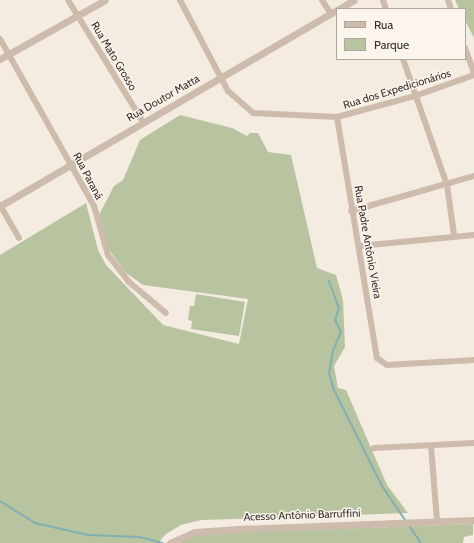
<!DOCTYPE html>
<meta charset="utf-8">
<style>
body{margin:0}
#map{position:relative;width:474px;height:543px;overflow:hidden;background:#f4ebe1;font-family:Cabin,sans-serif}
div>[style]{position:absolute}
.green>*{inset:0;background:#b8c4a0}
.stream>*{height:2px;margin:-1px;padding:0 1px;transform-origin:1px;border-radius:1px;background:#7fb0b2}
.minor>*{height:6px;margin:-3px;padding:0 3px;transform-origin:3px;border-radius:3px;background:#cdbbac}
.tertiary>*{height:7px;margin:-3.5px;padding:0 3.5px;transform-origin:3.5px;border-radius:3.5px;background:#cdbbac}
span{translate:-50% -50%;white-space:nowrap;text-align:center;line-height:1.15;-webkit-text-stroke:3px #fbf5ee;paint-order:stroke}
.street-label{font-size:11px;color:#3b302b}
.legend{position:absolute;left:336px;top:8px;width:130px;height:52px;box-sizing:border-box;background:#fbf5ee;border:1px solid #aea6a0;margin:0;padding:5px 7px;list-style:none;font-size:12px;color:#3b302b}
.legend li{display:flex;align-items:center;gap:8px;height:20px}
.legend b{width:20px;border:1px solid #aea6a0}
</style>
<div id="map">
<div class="green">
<i style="clip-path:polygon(455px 0,474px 0,474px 38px,465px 20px,465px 9px,459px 9px)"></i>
<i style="clip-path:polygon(180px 115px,232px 128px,247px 136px,250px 133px,258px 133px,268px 152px,291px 155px,317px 268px,336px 275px,343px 300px,345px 347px,334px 366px,338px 388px,346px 390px,387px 485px,408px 513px,201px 520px,181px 525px,166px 534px,158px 543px,0 543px,0 255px,86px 203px,98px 250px,106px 265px,163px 325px,239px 344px,248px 299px,143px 285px,125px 272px,107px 247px,99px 215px,114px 186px,123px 180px,140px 140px)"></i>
<i style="clip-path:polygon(196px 294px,245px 302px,239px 336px,191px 329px,192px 321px,188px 320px,190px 306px,194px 306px)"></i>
<i style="clip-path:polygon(473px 524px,473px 535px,464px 537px,463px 543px,179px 543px,199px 534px)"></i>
</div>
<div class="stream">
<i style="left:329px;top:281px;width:29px;rotate:70deg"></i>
<i style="left:339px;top:308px;width:13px;rotate:108deg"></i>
<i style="left:335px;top:320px;width:13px;rotate:63deg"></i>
<i style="left:341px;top:332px;width:21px;rotate:113deg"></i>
<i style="left:333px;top:351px;width:22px;rotate:100deg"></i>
<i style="left:329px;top:373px;width:18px;rotate:74deg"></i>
<i style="left:334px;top:390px;width:107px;rotate:63.4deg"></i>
<i style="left:382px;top:486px;width:41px;rotate:55.9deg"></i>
<i style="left:0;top:501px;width:41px;rotate:32.2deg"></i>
<i style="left:35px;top:523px;width:54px;rotate:12.8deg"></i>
<i style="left:88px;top:535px;width:52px;rotate:2.2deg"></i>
<i style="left:140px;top:537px;width:23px;rotate:15deg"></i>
<i style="left:408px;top:524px;width:23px;rotate:56deg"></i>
</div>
<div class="minor">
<i style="left:68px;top:0;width:143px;rotate:58.4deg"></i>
<i style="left:180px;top:0;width:103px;rotate:62.2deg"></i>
<i style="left:228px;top:91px;width:33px;rotate:41deg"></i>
<i style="left:253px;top:113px;width:84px;rotate:2.7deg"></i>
<i style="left:337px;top:117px;width:81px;rotate:-15.1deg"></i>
<i style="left:415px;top:96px;width:63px;rotate:-19.6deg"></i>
<i style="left:322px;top:0;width:17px;rotate:57deg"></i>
<i style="left:383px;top:0;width:9px;rotate:72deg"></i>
<i style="left:448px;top:0;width:9px;rotate:72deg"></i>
<i style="left:0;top:39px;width:171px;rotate:60.6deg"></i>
<i style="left:84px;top:188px;width:21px;rotate:61deg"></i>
<i style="left:94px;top:206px;width:51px;rotate:74.1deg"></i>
<i style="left:108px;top:255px;width:34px;rotate:52deg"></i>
<i style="left:129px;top:282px;width:48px;rotate:40deg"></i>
<i style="left:465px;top:48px;width:27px;rotate:70deg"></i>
<i style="left:403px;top:59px;width:133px;rotate:70.8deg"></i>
<i style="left:447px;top:185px;width:50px;rotate:82deg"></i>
<i style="left:337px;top:117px;width:244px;rotate:80.6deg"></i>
<i style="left:377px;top:358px;width:12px;rotate:35deg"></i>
<i style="left:387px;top:365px;width:87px;rotate:-3.3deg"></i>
<i style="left:0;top:205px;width:38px;rotate:60deg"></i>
<i style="left:351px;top:211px;width:128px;rotate:-15.9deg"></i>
<i style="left:359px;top:246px;width:116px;rotate:-5.5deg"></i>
<i style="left:431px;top:446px;width:74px;rotate:85.4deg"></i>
<i style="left:374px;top:448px;width:100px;rotate:-2.9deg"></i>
</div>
<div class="tertiary">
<i style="left:339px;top:9px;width:17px;rotate:-31deg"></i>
<i style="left:0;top:59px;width:120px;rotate:-29.3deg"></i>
<i style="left:0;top:206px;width:390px;rotate:-30.2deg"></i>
<i style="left:170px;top:543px;width:27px;rotate:-24deg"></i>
<i style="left:195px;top:532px;width:44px;rotate:-3.9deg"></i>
<i style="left:239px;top:529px;width:235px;rotate:-2.2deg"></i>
</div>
<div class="street-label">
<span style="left:114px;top:56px;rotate:59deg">Rua Mato Grosso</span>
<span style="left:397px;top:89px;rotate:-17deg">Rua dos Expedicionários</span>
<span style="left:163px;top:98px;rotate:-30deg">Rua Doutor Matta</span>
<span style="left:88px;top:176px;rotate:62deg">Rua Paraná</span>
<span style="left:368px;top:242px;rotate:80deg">Rua Padre Antônio Vieira</span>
<span style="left:302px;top:515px;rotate:-2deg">Acesso Antônio Barruffini</span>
</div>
<ul class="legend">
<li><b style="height:5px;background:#cdbbac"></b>Rua</li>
<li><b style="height:11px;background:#b8c4a0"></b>Parque</li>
</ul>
</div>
